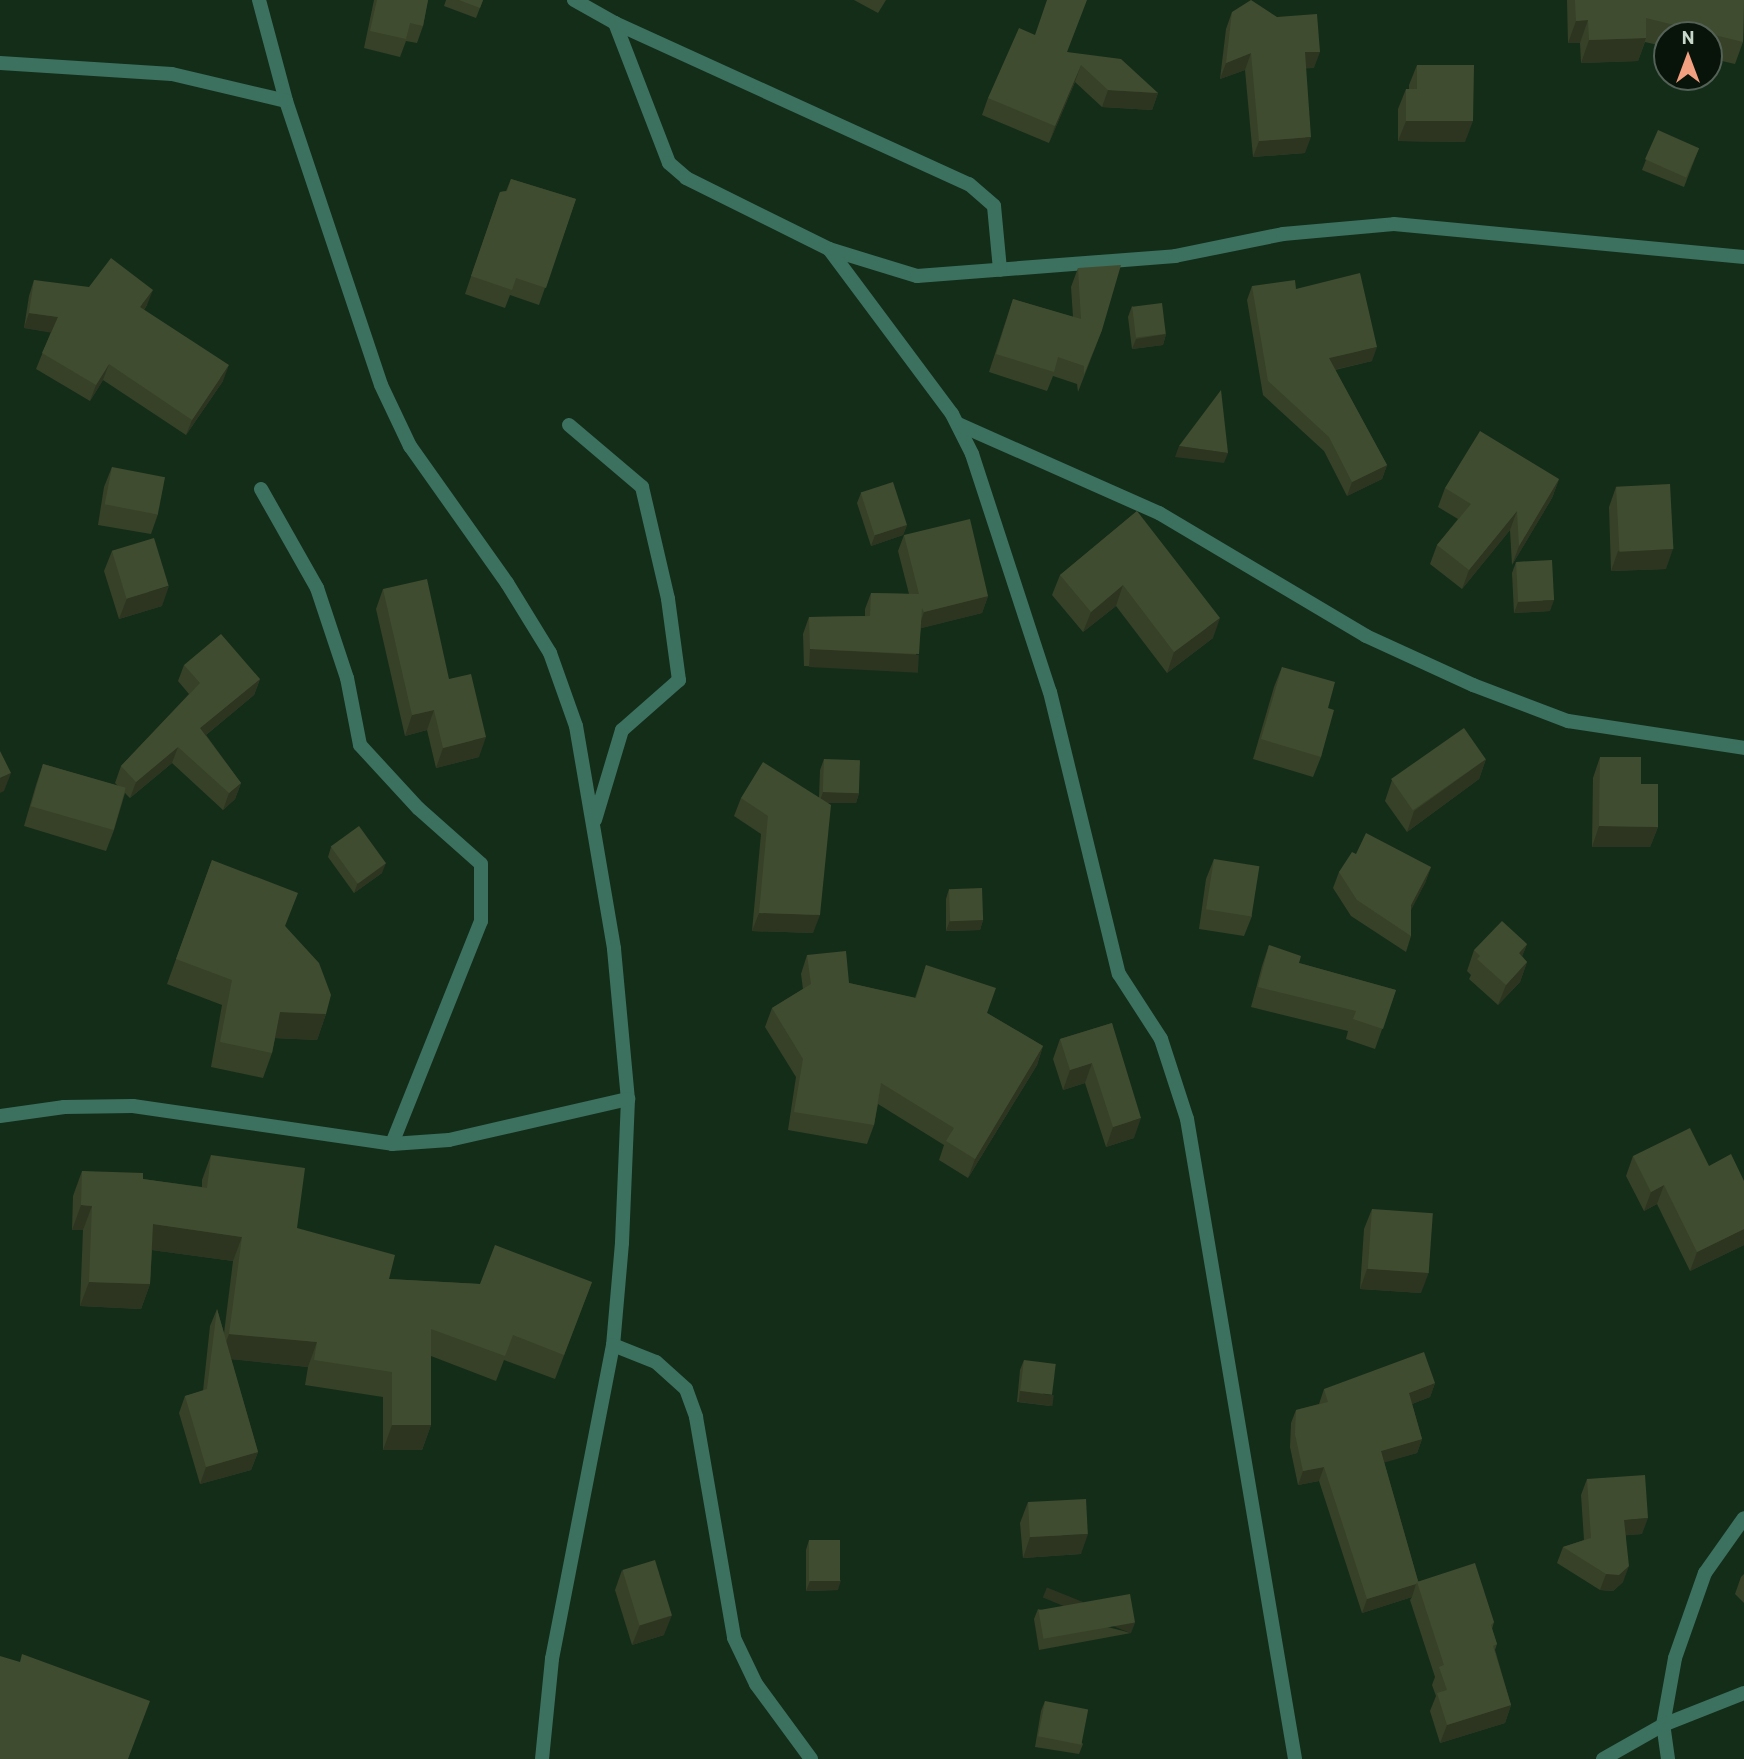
<!DOCTYPE html>
<style>
body{margin:0}
#map{position:relative;width:1744px;height:1759px;overflow:hidden;background:#142d19;font-family:Barlow,sans-serif}
div>[style]{position:absolute}
.minor>*{height:14px;margin:-7px;padding:0 7px;transform-origin:7px;border-radius:7px;background:#3c7160}
.wall>*{inset:0;background:#374128}
.shaded-wall>*{inset:0;background:#2d3521;transform-origin:0 0}
.building>*{inset:0;background:#404c2f;transform-origin:0 0}
span{translate:-50% -50%;white-space:nowrap;text-align:center;line-height:1.15;-webkit-text-stroke:7px #08130a;paint-order:stroke}
.north{position:absolute;left:1653px;top:21px;width:70px;height:70px;box-sizing:border-box;background:#08130a;border:2px solid #546156;border-radius:50%;rotate:0deg;font-size:19px;font-weight:700;line-height:28px;text-align:center;color:#c7d7c9}
.north::after{content:'';display:block;margin:auto;width:24px;height:32px;background:#f3a081;clip-path:polygon(50% 0,100% 100%,50% 72%,0 100%)}
</style>
<div id="map">
<div class="minor">
<i style="left:259px;top:0;width:105px;rotate:75deg"></i>
<i style="left:286px;top:101px;width:299px;rotate:71.5deg"></i>
<i style="left:381px;top:385px;width:68px;rotate:64.6deg"></i>
<i style="left:410px;top:446px;width:168px;rotate:54.7deg"></i>
<i style="left:507px;top:583px;width:82px;rotate:58.4deg"></i>
<i style="left:550px;top:653px;width:77px;rotate:70.4deg"></i>
<i style="left:576px;top:726px;width:226px;rotate:80.3deg"></i>
<i style="left:614px;top:949px;width:151px;rotate:84.7deg"></i>
<i style="left:628px;top:1099px;width:144px;rotate:92.4deg"></i>
<i style="left:622px;top:1243px;width:102px;rotate:95deg"></i>
<i style="left:613px;top:1345px;width:320px;rotate:101deg"></i>
<i style="left:552px;top:1659px;width:100px;rotate:95.7deg"></i>
<i style="left:574px;top:0;width:47px;rotate:29.3deg"></i>
<i style="left:615px;top:23px;width:150px;rotate:68.9deg"></i>
<i style="left:669px;top:163px;width:23px;rotate:41deg"></i>
<i style="left:686px;top:178px;width:160px;rotate:26.4deg"></i>
<i style="left:829px;top:249px;width:92px;rotate:17.1deg"></i>
<i style="left:917px;top:276px;width:259px;rotate:-4.4deg"></i>
<i style="left:1175px;top:256px;width:110px;rotate:-11.5deg"></i>
<i style="left:1283px;top:234px;width:111px;rotate:-5.1deg"></i>
<i style="left:1394px;top:224px;width:352px;rotate:5.4deg"></i>
<i style="left:615px;top:23px;width:389px;rotate:24.5deg"></i>
<i style="left:969px;top:184px;width:33px;rotate:41deg"></i>
<i style="left:994px;top:206px;width:64px;rotate:84.6deg"></i>
<i style="left:0;top:63px;width:172px;rotate:3.7deg"></i>
<i style="left:172px;top:74px;width:117px;rotate:13.3deg"></i>
<i style="left:829px;top:249px;width:206px;rotate:53.3deg"></i>
<i style="left:952px;top:414px;width:45px;rotate:63.4deg"></i>
<i style="left:972px;top:454px;width:250px;rotate:71.9deg"></i>
<i style="left:1050px;top:692px;width:290px;rotate:76.3deg"></i>
<i style="left:1119px;top:974px;width:77px;rotate:57.1deg"></i>
<i style="left:1161px;top:1039px;width:84px;rotate:72deg"></i>
<i style="left:1187px;top:1119px;width:649px;rotate:80.42deg"></i>
<i style="left:958px;top:424px;width:220px;rotate:23.9deg"></i>
<i style="left:1159px;top:513px;width:241px;rotate:30.7deg"></i>
<i style="left:1366px;top:636px;width:118px;rotate:24.6deg"></i>
<i style="left:1473px;top:685px;width:102px;rotate:20.8deg"></i>
<i style="left:1568px;top:721px;width:178px;rotate:8.7deg"></i>
<i style="left:569px;top:425px;width:96px;rotate:40.3deg"></i>
<i style="left:642px;top:487px;width:115px;rotate:76.9deg"></i>
<i style="left:668px;top:599px;width:82px;rotate:82.3deg"></i>
<i style="left:679px;top:680px;width:76px;rotate:138.7deg"></i>
<i style="left:622px;top:730px;width:94px;rotate:106.7deg"></i>
<i style="left:261px;top:489px;width:114px;rotate:60.5deg"></i>
<i style="left:317px;top:588px;width:95px;rotate:71.6deg"></i>
<i style="left:347px;top:678px;width:68px;rotate:79deg"></i>
<i style="left:360px;top:745px;width:86px;rotate:47.4deg"></i>
<i style="left:418px;top:808px;width:84px;rotate:41.6deg"></i>
<i style="left:481px;top:864px;width:57px;rotate:90deg"></i>
<i style="left:481px;top:921px;width:240px;rotate:111.8deg"></i>
<i style="left:0;top:1116px;width:65px;rotate:-8deg"></i>
<i style="left:64px;top:1107px;width:69px;rotate:-0.8deg"></i>
<i style="left:133px;top:1106px;width:262px;rotate:8.3deg"></i>
<i style="left:392px;top:1144px;width:57px;rotate:-4deg"></i>
<i style="left:449px;top:1140px;width:184px;rotate:-12.9deg"></i>
<i style="left:613px;top:1345px;width:46px;rotate:21.6deg"></i>
<i style="left:656px;top:1362px;width:40px;rotate:42deg"></i>
<i style="left:686px;top:1389px;width:30px;rotate:70deg"></i>
<i style="left:696px;top:1417px;width:224px;rotate:80.2deg"></i>
<i style="left:734px;top:1638px;width:51px;rotate:64.4deg"></i>
<i style="left:756px;top:1684px;width:93px;rotate:53.7deg"></i>
<i style="left:1603px;top:1759px;width:69px;rotate:-29.5deg"></i>
<i style="left:1663px;top:1725px;width:68px;rotate:-79.8deg"></i>
<i style="left:1675px;top:1658px;width:90px;rotate:-70.6deg"></i>
<i style="left:1705px;top:1573px;width:67px;rotate:-54.7deg"></i>
<i style="left:1668px;top:1759px;width:34px;rotate:-98deg"></i>
<i style="left:1663px;top:1725px;width:87px;rotate:-21.6deg"></i>
</div>
<div class="wall">
<i style="clip-path:polygon(374px 0,428px 0,423px 26px,417px 43px,406px 41px,400px 57px,364px 48px)"></i>
<i style="clip-path:polygon(446px 0,483px 0,476px 18px,444px 6px)"></i>
<i style="clip-path:polygon(854px 0,886px 0,878px 13px)"></i>
<i style="clip-path:polygon(1567px 0,1744px 0,1743px 42px,1735px 64px,1709px 58px,1709px 35px,1667px 35px,1667px 47px,1645px 42px,1638px 61px,1581px 63px,1580px 43px,1568px 43px)"></i>
<i style="clip-path:polygon(1232px 12px,1314px 68px,1306px 68px,1305px 153px,1253px 157px,1245px 70px,1220px 79px,1226px 29px)"></i>
<i style="clip-path:polygon(1067px 52px,1158px 93px,1152px 110px,1102px 107px,1075px 82px,1049px 143px,982px 115px,988px 98px)"></i>
<i style="clip-path:polygon(1417px 65px,1465px 142px,1398px 141px,1398px 109px,1406px 89px,1409px 89px,1409px 85px)"></i>
<i style="clip-path:polygon(1699px 148px,1684px 187px,1642px 170px,1646px 160px)"></i>
<i style="clip-path:polygon(511px 179px,576px 199px,539px 305px,510px 295px,505px 308px,465px 294px,500px 192px,506px 191px)"></i>
<i style="clip-path:polygon(1078px 268px,1102px 330px,1078px 392px,1077px 384px,1053px 376px,1047px 391px,989px 372px,1013px 299px,1073px 317px,1071px 287px)"></i>
<i style="clip-path:polygon(34px 280px,147px 305px,144px 310px,223px 381px,186px 435px,103px 380px,90px 401px,36px 369px,51px 332px,24px 328px,29px 296px)"></i>
<i style="clip-path:polygon(1252px 286px,1296px 289px,1372px 361px,1335px 370px,1387px 465px,1382px 479px,1347px 496px,1324px 451px,1263px 395px,1247px 300px)"></i>
<i style="clip-path:polygon(1132px 306px,1166px 334px,1163px 345px,1132px 349px,1128px 317px)"></i>
<i style="clip-path:polygon(112px 467px,158px 514px,151px 534px,98px 525px,104px 487px)"></i>
<i style="clip-path:polygon(1559px 479px,1552px 498px,1512px 565px,1510px 530px,1462px 589px,1430px 564px,1437px 545px,1458px 519px,1438px 507px,1445px 488px)"></i>
<i style="clip-path:polygon(1616px 487px,1666px 569px,1611px 571px,1609px 507px)"></i>
<i style="clip-path:polygon(861px 493px,907px 525px,903px 535px,871px 546px,857px 503px)"></i>
<i style="clip-path:polygon(1137px 511px,1213px 638px,1167px 673px,1116px 606px,1083px 632px,1052px 595px,1060px 575px)"></i>
<i style="clip-path:polygon(904px 535px,988px 596px,982px 613px,921px 628px,913px 671px,804px 666px,803px 634px,809px 617px,865px 616px,865px 609px,871px 593px,909px 594px,898px 551px)"></i>
<i style="clip-path:polygon(112px 551px,162px 606px,119px 619px,104px 571px)"></i>
<i style="clip-path:polygon(1516px 562px,1550px 611px,1514px 613px,1512px 573px)"></i>
<i style="clip-path:polygon(383px 589px,449px 679px,479px 757px,436px 768px,427px 730px,405px 736px,376px 609px)"></i>
<i style="clip-path:polygon(184px 665px,260px 679px,254px 695px,206px 735px,241px 783px,235px 799px,223px 810px,172px 763px,130px 798px,125px 793px,114px 830px,106px 851px,24px 826px,36px 785px,43px 764px,118px 786px,115px 783px,121px 766px,189px 694px,178px 681px)"></i>
<i style="clip-path:polygon(1282px 667px,1328px 708px,1321px 757px,1313px 777px,1253px 759px,1274px 687px)"></i>
<i style="clip-path:polygon(1600px 757px,1641px 784px,1658px 827px,1650px 847px,1592px 847px,1593px 778px)"></i>
<i style="clip-path:polygon(824px 759px,859px 793px,856px 803px,828px 803px,813px 933px,752px 931px,761px 834px,734px 816px,741px 798px,819px 798px,820px 770px)"></i>
<i style="clip-path:polygon(1486px 759px,1479px 779px,1407px 832px,1385px 801px,1392px 780px)"></i>
<i style="clip-path:polygon(331px 847px,382px 873px,354px 893px,328px 857px)"></i>
<i style="clip-path:polygon(1356px 854px,1431px 867px,1425px 883px,1411px 909px,1411px 936px,1406px 952px,1351px 916px,1333px 888px,1339px 872px)"></i>
<i style="clip-path:polygon(1214px 859px,1252px 916px,1244px 936px,1199px 929px,1206px 879px)"></i>
<i style="clip-path:polygon(212px 860px,286px 927px,326px 1014px,317px 1040px,275px 1038px,272px 1053px,263px 1078px,211px 1067px,222px 1005px,167px 984px)"></i>
<i style="clip-path:polygon(949px 889px,983px 920px,980px 930px,946px 931px,946px 899px)"></i>
<i style="clip-path:polygon(1527px 944px,1522px 956px,1527px 962px,1520px 982px,1498px 1005px,1469px 979px,1471px 975px,1467px 971px,1474px 950px)"></i>
<i style="clip-path:polygon(1269px 945px,1299px 963px,1396px 990px,1375px 1049px,1346px 1039px,1348px 1031px,1251px 1007px,1262px 966px)"></i>
<i style="clip-path:polygon(807px 955px,849px 983px,915px 998px,926px 965px,987px 1013px,1043px 1046px,1037px 1065px,968px 1178px,939px 1160px,944px 1145px,878px 1104px,874px 1125px,867px 1144px,788px 1130px,796px 1077px,765px 1027px,772px 1008px,803px 989px,801px 974px)"></i>
<i style="clip-path:polygon(1112px 1023px,1134px 1138px,1106px 1147px,1085px 1083px,1063px 1090px,1053px 1059px,1060px 1039px)"></i>
<i style="clip-path:polygon(211px 1155px,297px 1228px,389px 1279px,480px 1284px,592px 1282px,555px 1379px,504px 1360px,496px 1381px,431px 1356px,431px 1425px,422px 1450px,383px 1450px,383px 1397px,305px 1385px,308px 1367px,231px 1359px,258px 1452px,251px 1470px,200px 1484px,179px 1413px,185px 1396px,203px 1391px,210px 1326px,217px 1309px,224px 1333px,233px 1261px,152px 1250px,150px 1284px,141px 1309px,80px 1306px,83px 1230px,72px 1230px,73px 1196px,82px 1171px,202px 1187px,202px 1180px)"></i>
<i style="clip-path:polygon(1633px 1156px,1744px 1181px,1744px 1245px,1690px 1271px,1657px 1204px,1644px 1211px,1626px 1176px)"></i>
<i style="clip-path:polygon(1372px 1209px,1421px 1293px,1360px 1289px,1364px 1229px)"></i>
<i style="clip-path:polygon(1024px 1360px,1050px 1406px,1017px 1402px,1020px 1370px)"></i>
<i style="clip-path:polygon(1435px 1383px,1430px 1397px,1412px 1404px,1422px 1439px,1417px 1453px,1384px 1462px,1418px 1581px,1494px 1622px,1492px 1629px,1497px 1644px,1495px 1650px,1511px 1705px,1505px 1723px,1440px 1743px,1430px 1711px,1436px 1696px,1432px 1685px,1435px 1677px,1410px 1600px,1412px 1597px,1362px 1613px,1319px 1481px,1298px 1485px,1290px 1447px,1291px 1423px,1296px 1410px,1319px 1404px,1324px 1389px)"></i>
<i style="clip-path:polygon(1587px 1479px,1642px 1534px,1626px 1535px,1623px 1582px,1613px 1591px,1600px 1590px,1557px 1563px,1563px 1547px,1584px 1540px,1581px 1495px)"></i>
<i style="clip-path:polygon(1028px 1502px,1081px 1554px,1023px 1558px,1020px 1523px)"></i>
<i style="clip-path:polygon(809px 1540px,838px 1590px,806px 1591px,806px 1550px)"></i>
<i style="clip-path:polygon(622px 1570px,664px 1635px,632px 1645px,615px 1590px)"></i>
<i style="clip-path:polygon(1744px 1574px,1744px 1603px,1735px 1594px,1741px 1577px)"></i>
<i style="clip-path:polygon(1038px 1609px,1131px 1633px,1039px 1650px,1034px 1619px)"></i>
<i style="clip-path:polygon(1045px 1701px,1083px 1744px,1079px 1754px,1035px 1747px,1041px 1711px)"></i>
</div>
<div class="shaded-wall">
<i style="clip-path:polygon(1588px 20px,1580px 43px,1568px 43px,1576px 21px)"></i>
<i style="clip-path:polygon(1646px 38px,1638px 61px,1581px 63px,1589px 40px)"></i>
<i style="clip-path:polygon(1305px 52px,1320px 52px,1314px 68px,1299px 69px)"></i>
<i style="clip-path:polygon(1251px 53px,1245px 70px,1220px 79px,1226px 63px)"></i>
<i style="clip-path:polygon(1081px 65px,1075px 82px,1049px 143px,1055px 126px)"></i>
<i style="clip-path:polygon(1108px 90px,1158px 93px,1152px 110px,1102px 107px)"></i>
<i style="clip-path:polygon(1406px 121px,1473px 121px,1465px 142px,1398px 141px)"></i>
<i style="clip-path:polygon(1311px 137px,1305px 153px,1253px 157px,1259px 141px)"></i>
<i style="clip-path:polygon(153px 290px,147px 305px,134px 323px,140px 307px)"></i>
<i style="clip-path:polygon(29px 313px,58px 317px,53px 333px,24px 328px)"></i>
<i style="clip-path:polygon(1166px 334px,1163px 345px,1132px 349px,1136px 339px)"></i>
<i style="clip-path:polygon(1377px 347px,1372px 361px,1324px 372px,1329px 358px)"></i>
<i style="clip-path:polygon(109px 364px,103px 380px,90px 401px,96px 385px)"></i>
<i style="clip-path:polygon(229px 365px,223px 381px,186px 435px,192px 420px)"></i>
<i style="clip-path:polygon(1179px 446px,1228px 453px,1224px 463px,1175px 457px)"></i>
<i style="clip-path:polygon(1387px 465px,1382px 479px,1347px 496px,1352px 482px)"></i>
<i style="clip-path:polygon(1559px 479px,1552px 498px,1512px 565px,1519px 546px)"></i>
<i style="clip-path:polygon(1517px 511px,1510px 530px,1462px 589px,1469px 570px)"></i>
<i style="clip-path:polygon(907px 525px,903px 535px,871px 546px,875px 535px)"></i>
<i style="clip-path:polygon(1673px 549px,1666px 569px,1611px 571px,1618px 551px)"></i>
<i style="clip-path:polygon(1123px 585px,1116px 606px,1083px 632px,1091px 612px)"></i>
<i style="clip-path:polygon(169px 586px,162px 606px,119px 619px,127px 598px)"></i>
<i style="clip-path:polygon(988px 596px,982px 613px,918px 629px,924px 612px)"></i>
<i style="clip-path:polygon(1554px 600px,1550px 611px,1514px 613px,1518px 602px)"></i>
<i style="clip-path:polygon(1220px 618px,1213px 638px,1167px 673px,1174px 652px)"></i>
<i style="left:810px;top:649px;width:109px;height:18px;rotate:3deg"></i>
<i style="clip-path:polygon(260px 679px,254px 695px,194px 745px,200px 728px)"></i>
<i style="clip-path:polygon(434px 710px,427px 730px,405px 736px,412px 715px)"></i>
<i style="clip-path:polygon(486px 737px,479px 757px,436px 768px,443px 748px)"></i>
<i style="clip-path:polygon(178px 747px,172px 763px,130px 798px,136px 782px)"></i>
<i style="clip-path:polygon(1486px 759px,1479px 779px,1407px 832px,1414px 811px)"></i>
<i style="clip-path:polygon(11px 773px,4px 791px,0 793px,0 778px)"></i>
<i style="clip-path:polygon(241px 783px,235px 799px,223px 810px,229px 793px)"></i>
<i style="clip-path:polygon(823px 792px,859px 793px,856px 803px,819px 803px)"></i>
<i style="clip-path:polygon(1599px 826px,1658px 827px,1650px 847px,1592px 847px)"></i>
<i style="clip-path:polygon(386px 863px,382px 873px,354px 893px,358px 882px)"></i>
<i style="clip-path:polygon(1431px 867px,1425px 883px,1406px 920px,1411px 905px)"></i>
<i style="clip-path:polygon(759px 913px,820px 915px,813px 933px,752px 931px)"></i>
<i style="clip-path:polygon(950px 920px,983px 920px,980px 930px,946px 931px)"></i>
<i style="clip-path:polygon(1527px 944px,1519px 964px,1519px 953px)"></i>
<i style="clip-path:polygon(1527px 962px,1520px 982px,1498px 1005px,1506px 985px)"></i>
<i style="clip-path:polygon(280px 1012px,326px 1014px,317px 1040px,271px 1038px)"></i>
<i style="clip-path:polygon(1043px 1046px,1037px 1065px,968px 1178px,975px 1159px)"></i>
<i style="clip-path:polygon(1092px 1063px,1085px 1083px,1063px 1090px,1070px 1070px)"></i>
<i style="clip-path:polygon(1141px 1118px,1134px 1138px,1106px 1147px,1113px 1127px)"></i>
<i style="clip-path:polygon(1664px 1185px,1657px 1204px,1644px 1211px,1651px 1192px)"></i>
<i style="clip-path:polygon(81px 1205px,92px 1206px,83px 1230px,72px 1230px)"></i>
<i style="clip-path:polygon(153px 1224px,242px 1237px,233px 1261px,144px 1249px)"></i>
<i style="clip-path:polygon(1744px 1229px,1744px 1245px,1690px 1271px,1697px 1252px)"></i>
<i style="clip-path:polygon(1367px 1269px,1429px 1272px,1421px 1293px,1360px 1289px)"></i>
<i style="clip-path:polygon(89px 1282px,150px 1284px,141px 1309px,80px 1306px)"></i>
<i style="clip-path:polygon(229px 1334px,317px 1342px,308px 1367px,220px 1358px)"></i>
<i style="clip-path:polygon(1435px 1383px,1430px 1397px,1404px 1407px,1409px 1393px)"></i>
<i style="left:1020px;top:1391px;width:34px;height:11px;rotate:7deg"></i>
<i style="clip-path:polygon(392px 1425px,431px 1425px,422px 1450px,383px 1450px)"></i>
<i style="clip-path:polygon(1422px 1439px,1417px 1453px,1376px 1465px,1381px 1451px)"></i>
<i style="clip-path:polygon(258px 1452px,251px 1470px,200px 1484px,206px 1467px)"></i>
<i style="clip-path:polygon(1324px 1467px,1319px 1481px,1298px 1485px,1303px 1471px)"></i>
<i style="clip-path:polygon(1648px 1518px,1642px 1534px,1618px 1536px,1624px 1520px)"></i>
<i style="clip-path:polygon(1088px 1534px,1081px 1554px,1023px 1558px,1030px 1537px)"></i>
<i style="clip-path:polygon(1629px 1566px,1623px 1582px,1613px 1591px,1600px 1590px,1606px 1574px)"></i>
<i style="clip-path:polygon(841px 1580px,838px 1590px,806px 1591px,810px 1581px)"></i>
<i style="clip-path:polygon(1416px 1584px,1412px 1597px,1362px 1613px,1367px 1599px)"></i>
<i style="clip-path:polygon(672px 1615px,664px 1635px,632px 1645px,640px 1625px)"></i>
<i style="left:1135px;top:1623px;width:11px;height:95px;rotate:112deg"></i>
<i style="clip-path:polygon(1511px 1705px,1505px 1723px,1440px 1743px,1447px 1725px)"></i>
</div>
<div class="building">
<i style="clip-path:polygon(377px 0,428px 0,423px 26px,410px 23px,406px 39px,370px 31px)"></i>
<i style="clip-path:polygon(459px 0,483px 0,480px 8px)"></i>
<i style="clip-path:polygon(1047px 0,1087px 0,1067px 52px,1121px 59px,1158px 93px,1108px 90px,1081px 65px,1055px 126px,988px 98px,1019px 28px,1035px 35px)"></i>
<i style="clip-path:polygon(1251px 0,1277px 17px,1317px 14px,1320px 52px,1305px 52px,1311px 137px,1259px 141px,1251px 53px,1226px 63px,1232px 12px)"></i>
<i style="clip-path:polygon(1575px 0,1744px 0,1743px 42px,1646px 18px,1646px 38px,1589px 40px,1588px 20px,1576px 21px)"></i>
<i style="clip-path:polygon(1417px 65px,1474px 65px,1473px 121px,1406px 121px,1406px 89px,1417px 89px)"></i>
<i style="left:1658px;top:130px;width:45px;height:32px;rotate:24deg"></i>
<i style="clip-path:polygon(511px 179px,576px 199px,546px 288px,516px 278px,512px 290px,471px 276px,500px 192px,507px 191px)"></i>
<i style="clip-path:polygon(111px 258px,153px 290px,140px 307px,229px 365px,192px 420px,109px 364px,96px 385px,42px 353px,58px 317px,29px 313px,34px 280px,89px 287px)"></i>
<i style="clip-path:polygon(1121px 265px,1102px 330px,1084px 374px,1084px 366px,1058px 357px,1054px 372px,996px 354px,1013px 299px,1081px 319px,1078px 268px)"></i>
<i style="clip-path:polygon(1360px 273px,1377px 347px,1329px 358px,1387px 465px,1352px 482px,1329px 437px,1268px 381px,1252px 286px,1295px 280px,1296px 289px)"></i>
<i style="left:1162px;top:303px;width:31px;height:30px;rotate:83deg"></i>
<i style="clip-path:polygon(1221px 390px,1228px 453px,1179px 446px)"></i>
<i style="clip-path:polygon(1480px 431px,1559px 479px,1519px 546px,1517px 511px,1469px 570px,1437px 545px,1471px 504px,1445px 488px)"></i>
<i style="left:112px;top:467px;width:54px;height:38px;rotate:11deg"></i>
<i style="left:893px;top:482px;width:45px;height:34px;rotate:72deg"></i>
<i style="left:1670px;top:484px;width:65px;height:54px;rotate:87deg"></i>
<i style="clip-path:polygon(1137px 511px,1220px 618px,1174px 652px,1123px 585px,1091px 612px,1060px 575px)"></i>
<i style="clip-path:polygon(970px 519px,988px 596px,924px 612px,922px 608px,919px 654px,810px 649px,809px 617px,870px 616px,871px 593px,919px 594px,904px 535px)"></i>
<i style="left:154px;top:538px;width:50px;height:44px;rotate:73deg"></i>
<i style="left:1552px;top:560px;width:40px;height:36px;rotate:87deg"></i>
<i style="clip-path:polygon(427px 579px,449px 679px,471px 674px,486px 737px,443px 748px,434px 710px,412px 715px,383px 589px)"></i>
<i style="clip-path:polygon(221px 634px,260px 679px,200px 728px,241px 783px,229px 793px,178px 747px,136px 782px,121px 766px,200px 683px,184px 665px)"></i>
<i style="clip-path:polygon(1282px 667px,1335px 682px,1328px 708px,1334px 710px,1321px 757px,1261px 739px)"></i>
<i style="left:1464px;top:728px;width:38px;height:89px;rotate:55deg"></i>
<i style="clip-path:polygon(0 751px,11px 773px,0 778px)"></i>
<i style="clip-path:polygon(1600px 757px,1641px 757px,1641px 784px,1658px 784px,1658px 827px,1599px 826px)"></i>
<i style="left:824px;top:759px;width:36px;height:33px;rotate:2deg"></i>
<i style="clip-path:polygon(763px 762px,831px 805px,820px 915px,759px 913px,768px 816px,741px 798px)"></i>
<i style="left:43px;top:764px;width:86px;height:44px;rotate:16deg"></i>
<i style="left:359px;top:826px;width:46px;height:35px;rotate:54deg"></i>
<i style="clip-path:polygon(1366px 833px,1431px 867px,1411px 905px,1411px 936px,1357px 900px,1339px 872px,1352px 852px,1356px 854px)"></i>
<i style="left:1214px;top:859px;width:46px;height:51px;rotate:9deg"></i>
<i style="clip-path:polygon(212px 860px,298px 893px,285px 926px,319px 963px,331px 995px,326px 1014px,280px 1012px,272px 1053px,220px 1042px,232px 980px,176px 959px)"></i>
<i style="left:982px;top:888px;width:32px;height:33px;rotate:88deg"></i>
<i style="clip-path:polygon(1502px 921px,1527px 944px,1519px 953px,1527px 962px,1506px 985px,1477px 959px,1480px 956px,1474px 950px)"></i>
<i style="clip-path:polygon(1269px 945px,1301px 956px,1299px 963px,1396px 990px,1383px 1029px,1353px 1019px,1356px 1011px,1258px 987px)"></i>
<i style="clip-path:polygon(846px 951px,849px 983px,916px 998px,926px 965px,996px 988px,987px 1013px,1043px 1046px,975px 1159px,946px 1141px,954px 1128px,881px 1083px,874px 1125px,794px 1112px,803px 1059px,772px 1008px,811px 984px,807px 955px)"></i>
<i style="clip-path:polygon(1112px 1023px,1141px 1118px,1113px 1127px,1092px 1063px,1070px 1070px,1060px 1039px)"></i>
<i style="clip-path:polygon(1690px 1128px,1709px 1166px,1731px 1154px,1744px 1181px,1744px 1229px,1697px 1252px,1664px 1185px,1651px 1192px,1633px 1156px)"></i>
<i style="clip-path:polygon(211px 1155px,305px 1168px,297px 1228px,395px 1255px,389px 1279px,480px 1284px,495px 1245px,592px 1282px,564px 1355px,513px 1335px,505px 1356px,431px 1329px,431px 1425px,392px 1425px,392px 1372px,314px 1360px,317px 1342px,229px 1334px,242px 1237px,153px 1224px,150px 1284px,89px 1282px,92px 1206px,81px 1205px,82px 1171px,143px 1173px,143px 1179px,207px 1188px)"></i>
<i style="left:1372px;top:1209px;width:61px;height:60px;rotate:4deg"></i>
<i style="clip-path:polygon(217px 1309px,258px 1452px,206px 1467px,185px 1396px,207px 1389px)"></i>
<i style="clip-path:polygon(1424px 1352px,1435px 1383px,1409px 1393px,1422px 1439px,1381px 1451px,1418px 1581px,1416px 1584px,1367px 1599px,1324px 1467px,1303px 1471px,1295px 1434px,1296px 1410px,1328px 1402px,1324px 1389px)"></i>
<i style="left:1024px;top:1360px;width:32px;height:31px;rotate:7deg"></i>
<i style="clip-path:polygon(1645px 1475px,1648px 1518px,1624px 1520px,1629px 1566px,1619px 1575px,1606px 1574px,1563px 1547px,1591px 1538px,1587px 1479px)"></i>
<i style="left:1086px;top:1499px;width:35px;height:58px;rotate:87deg"></i>
<i style="left:809px;top:1540px;width:31px;height:41px"></i>
<i style="left:655px;top:1560px;width:58px;height:34px;rotate:73deg"></i>
<i style="clip-path:polygon(1475px 1563px,1494px 1622px,1491px 1625px,1497px 1644px,1493px 1646px,1511px 1705px,1447px 1725px,1437px 1693px,1447px 1690px,1439px 1667px,1444px 1665px,1417px 1582px)"></i>
<i style="left:1130px;top:1594px;width:29px;height:93px;rotate:80deg"></i>
<i style="clip-path:polygon(22px 1654px,150px 1701px,128px 1759px,0 1759px,0 1656px,20px 1662px)"></i>
<i style="left:1045px;top:1701px;width:44px;height:36px;rotate:11deg"></i>
</div>
<div class="north">N</div>
</div>
